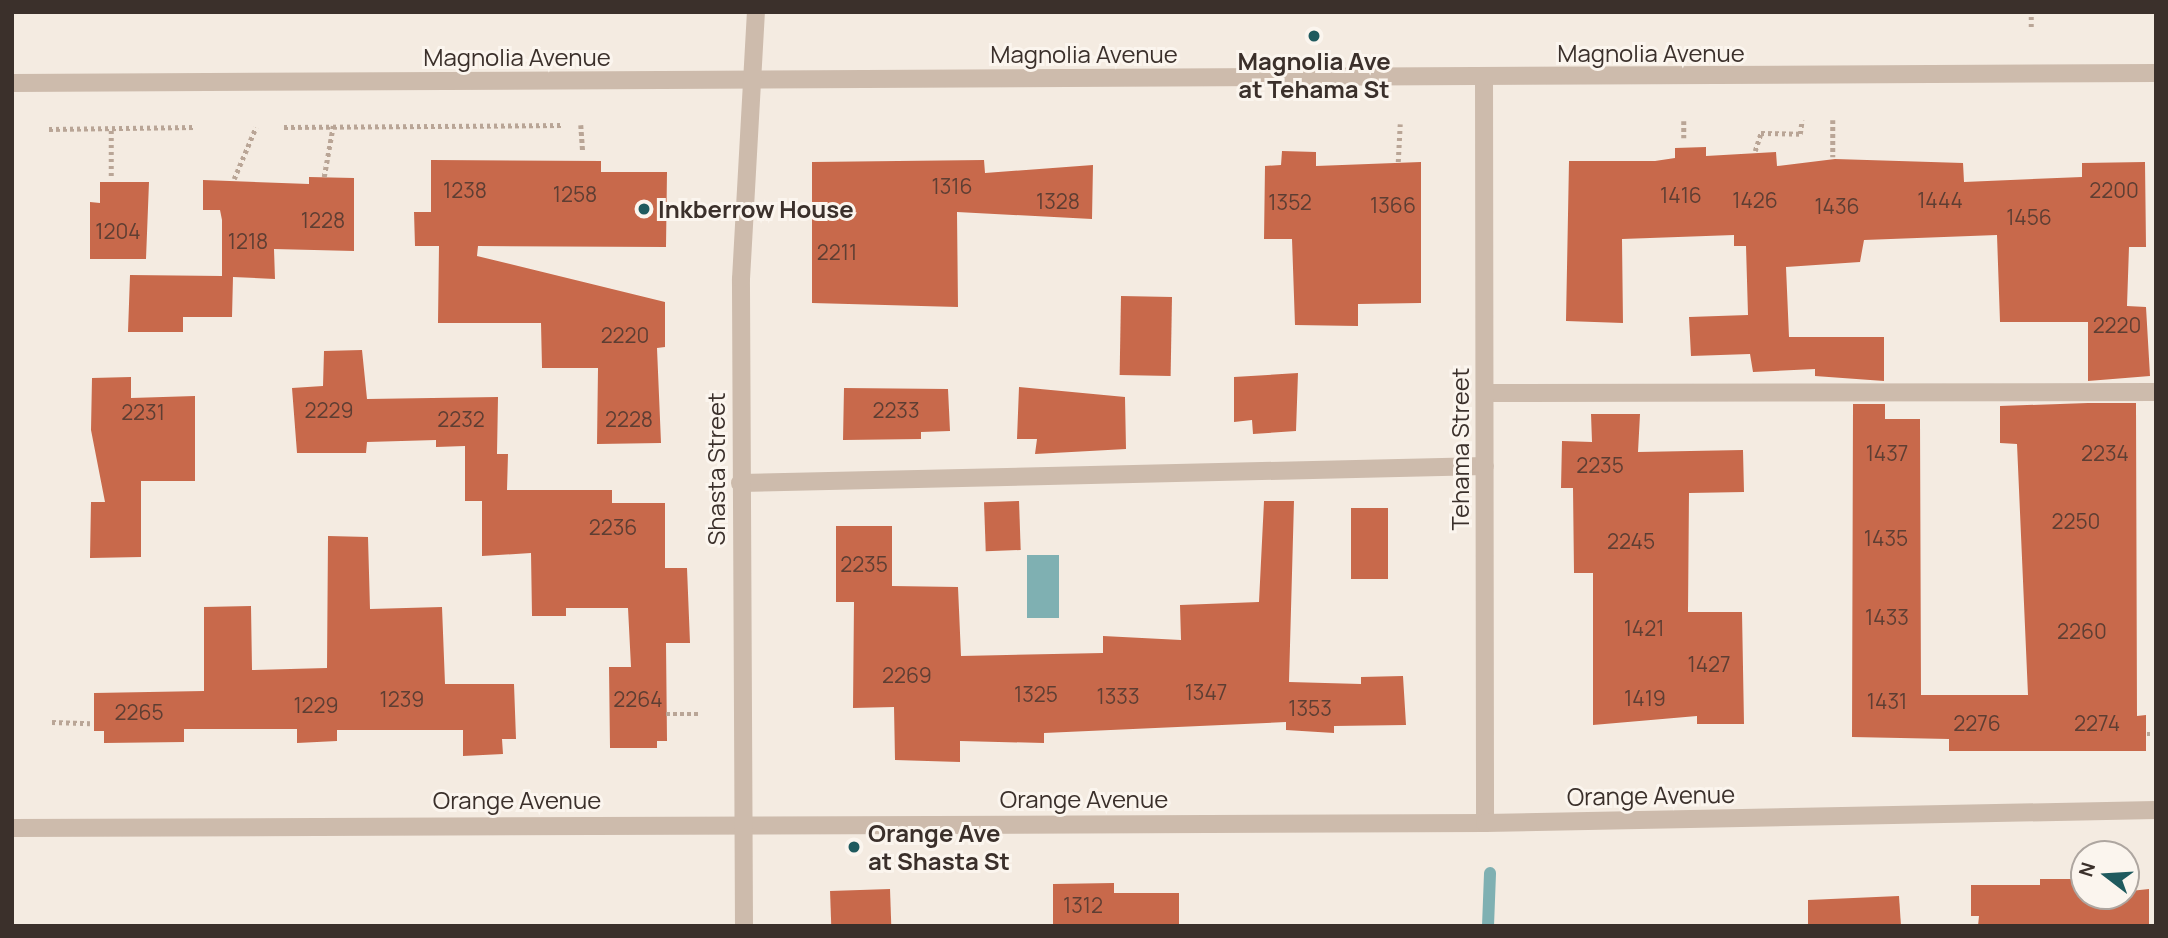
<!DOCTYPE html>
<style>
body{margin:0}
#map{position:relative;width:2168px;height:938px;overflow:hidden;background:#f4ebe1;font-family:Manrope,sans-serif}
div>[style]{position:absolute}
.water>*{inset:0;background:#7fb0b2;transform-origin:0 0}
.stream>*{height:12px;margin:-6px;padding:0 6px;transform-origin:6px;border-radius:6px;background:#7fb0b2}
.building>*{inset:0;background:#c8694b;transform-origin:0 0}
.path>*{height:4.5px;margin-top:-2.25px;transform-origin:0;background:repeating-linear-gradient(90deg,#b9a596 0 3.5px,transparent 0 7px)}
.service>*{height:18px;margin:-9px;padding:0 9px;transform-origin:9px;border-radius:9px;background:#cdbbac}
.minor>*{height:18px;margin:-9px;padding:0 9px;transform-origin:9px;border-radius:9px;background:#cdbbac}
.tertiary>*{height:18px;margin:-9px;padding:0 9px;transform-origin:9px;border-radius:9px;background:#cdbbac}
.dots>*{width:19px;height:19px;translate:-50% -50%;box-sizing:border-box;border:4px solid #fbf5ee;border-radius:50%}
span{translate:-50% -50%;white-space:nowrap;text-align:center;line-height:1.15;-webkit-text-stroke:6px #fbf5ee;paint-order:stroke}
.number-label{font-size:21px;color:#5e3e33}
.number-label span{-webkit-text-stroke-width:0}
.street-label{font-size:24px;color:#3b302b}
.poi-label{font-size:24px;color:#3b302b;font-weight:700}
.left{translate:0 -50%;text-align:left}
.frame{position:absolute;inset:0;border:14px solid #3b302b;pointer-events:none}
.north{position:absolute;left:2070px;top:840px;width:70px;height:70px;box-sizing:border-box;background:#fbf5ee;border:2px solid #aea6a0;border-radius:50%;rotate:287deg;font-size:19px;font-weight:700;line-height:28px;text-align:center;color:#3b302b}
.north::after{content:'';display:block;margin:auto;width:24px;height:32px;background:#1f5a5e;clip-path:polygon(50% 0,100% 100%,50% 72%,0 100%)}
</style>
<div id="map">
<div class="water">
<i style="left:1027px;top:555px;width:32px;height:63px"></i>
</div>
<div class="stream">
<i style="left:1488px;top:926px;width:53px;rotate:-87.8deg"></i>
</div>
<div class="building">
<i style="clip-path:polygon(1706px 147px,1706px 156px,1776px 152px,1777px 166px,1835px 159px,1963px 163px,1964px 182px,2082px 177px,2082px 163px,2145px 162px,2146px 247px,2129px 247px,2127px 306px,2146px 307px,2150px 376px,2088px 381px,2088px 322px,2000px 322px,1997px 235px,1864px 240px,1860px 262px,1786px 267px,1789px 337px,1884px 337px,1884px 381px,1815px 376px,1815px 369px,1753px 372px,1750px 354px,1691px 356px,1689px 317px,1748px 315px,1746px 246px,1734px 246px,1734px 235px,1622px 239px,1623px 323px,1566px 321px,1569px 161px,1655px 161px,1675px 158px,1675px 148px)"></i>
<i style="clip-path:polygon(1282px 151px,1316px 152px,1316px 166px,1421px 162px,1421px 303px,1358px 304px,1358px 326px,1295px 325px,1292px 239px,1264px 239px,1265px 166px,1281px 165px)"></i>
<i style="clip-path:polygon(431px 160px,601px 161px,601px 172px,667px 172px,666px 247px,478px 246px,477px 256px,665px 302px,665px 347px,657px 348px,661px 443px,597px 444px,598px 368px,542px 368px,541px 323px,438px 323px,439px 246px,415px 246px,414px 212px,431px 212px)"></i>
<i style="clip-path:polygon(984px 160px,985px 173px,1093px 165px,1092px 219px,957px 212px,958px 307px,812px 303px,812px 162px)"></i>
<i style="clip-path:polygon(309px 177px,354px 178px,354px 251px,274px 249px,275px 279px,233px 277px,232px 317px,183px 317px,183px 332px,128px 332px,130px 275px,222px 276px,222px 220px,220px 210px,203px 210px,203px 180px,309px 184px)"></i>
<i style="clip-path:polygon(100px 182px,149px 182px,146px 259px,90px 259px,90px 202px,100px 203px)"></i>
<i style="left:1172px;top:297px;width:79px;height:51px;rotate:91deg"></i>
<i style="clip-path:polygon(362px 350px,367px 399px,498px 397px,497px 454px,508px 454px,507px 490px,612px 490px,612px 503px,665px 503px,665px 568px,687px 568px,690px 643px,666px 643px,667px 741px,657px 741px,657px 748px,610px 748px,609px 667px,631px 667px,628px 608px,566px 608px,566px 616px,532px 616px,531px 553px,482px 556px,482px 501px,465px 501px,465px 446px,436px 447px,436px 440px,367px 442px,366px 453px,297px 453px,292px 388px,323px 386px,324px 351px)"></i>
<i style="clip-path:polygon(1298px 373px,1296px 431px,1253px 434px,1252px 420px,1234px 422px,1234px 377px)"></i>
<i style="clip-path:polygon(131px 377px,131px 398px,195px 396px,195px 481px,141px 481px,141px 557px,90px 558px,91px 502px,105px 502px,91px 430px,92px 378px)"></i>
<i style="clip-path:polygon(1019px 387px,1125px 397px,1126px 449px,1035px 454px,1037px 439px,1017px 439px)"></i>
<i style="clip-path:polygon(844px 388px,948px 389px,950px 431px,921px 432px,921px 439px,843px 440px)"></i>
<i style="clip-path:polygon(2088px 403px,2136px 403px,2137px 716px,2146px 715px,2146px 751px,1949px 751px,1949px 739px,1852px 737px,1853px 404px,1885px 404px,1885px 419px,1920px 419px,1921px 695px,2028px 695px,2017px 444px,2000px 443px,2000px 406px)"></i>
<i style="clip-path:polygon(1591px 414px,1640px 414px,1638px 452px,1743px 450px,1744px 492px,1689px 493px,1688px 612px,1742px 612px,1744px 724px,1697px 724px,1697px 716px,1593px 725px,1593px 573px,1574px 573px,1573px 488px,1561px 488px,1562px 441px,1592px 442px)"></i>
<i style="left:1019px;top:501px;width:49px;height:35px;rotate:88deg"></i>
<i style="clip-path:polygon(1264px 501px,1294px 501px,1289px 682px,1361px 684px,1361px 677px,1403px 676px,1406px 725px,1334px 726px,1334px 733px,1286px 730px,1286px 722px,1044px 733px,1044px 743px,960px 741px,960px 762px,895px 760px,894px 707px,853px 708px,854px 602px,836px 602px,836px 526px,892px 526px,892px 586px,958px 587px,961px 656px,1103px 653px,1103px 636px,1181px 640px,1180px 605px,1259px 602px)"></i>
<i style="left:1351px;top:508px;width:37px;height:71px"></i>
<i style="clip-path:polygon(328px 536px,368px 537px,370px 609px,442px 607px,445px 684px,514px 684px,516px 739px,502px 739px,503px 754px,463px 756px,463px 730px,337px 730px,337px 741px,297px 743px,297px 729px,184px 729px,184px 742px,104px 743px,104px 731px,94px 731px,94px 693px,204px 691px,204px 607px,251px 606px,252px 670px,327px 668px)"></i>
<i style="clip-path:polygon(2040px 879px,2084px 879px,2084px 896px,2149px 889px,2149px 926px,1978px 926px,1979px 916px,1971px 916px,1971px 885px,2040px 885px)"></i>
<i style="clip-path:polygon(1114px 883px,1114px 893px,1179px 893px,1179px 926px,1053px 926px,1053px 884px)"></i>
<i style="left:890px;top:889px;width:37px;height:60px;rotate:88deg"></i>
<i style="clip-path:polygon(1899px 896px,1901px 926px,1808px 926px,1808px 900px)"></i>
</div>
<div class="path">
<i style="left:2031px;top:27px;width:15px;rotate:-90deg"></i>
<i style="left:1833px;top:120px;width:37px;rotate:90deg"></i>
<i style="left:1684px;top:121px;width:17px;rotate:90deg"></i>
<i style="left:581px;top:125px;width:26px;rotate:86deg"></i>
<i style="left:284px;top:127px;width:278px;rotate:-0.4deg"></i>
<i style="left:49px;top:129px;width:146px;rotate:-0.8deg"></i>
<i style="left:1755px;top:151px;width:19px;rotate:-72deg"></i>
<i style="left:1761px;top:133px;width:39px;rotate:1deg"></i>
<i style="left:1800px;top:134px;width:14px;rotate:-82deg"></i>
<i style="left:1398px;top:162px;width:38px;rotate:-87deg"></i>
<i style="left:111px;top:176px;width:48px;rotate:-90deg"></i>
<i style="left:324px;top:177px;width:52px;rotate:-80deg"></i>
<i style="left:234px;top:179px;width:56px;rotate:-67.1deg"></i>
<i style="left:666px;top:714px;width:33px"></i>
<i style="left:52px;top:722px;width:38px;rotate:2deg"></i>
<i style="left:2147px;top:734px;width:9px"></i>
</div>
<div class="service">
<i style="left:1485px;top:393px;width:671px;rotate:-0.09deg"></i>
<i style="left:740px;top:483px;width:745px;rotate:-1.31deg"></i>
</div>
<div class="minor">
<i style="left:1484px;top:76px;width:747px;rotate:89.92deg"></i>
<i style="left:12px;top:83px;width:2144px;rotate:-0.27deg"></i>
<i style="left:12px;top:828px;width:1473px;rotate:-0.19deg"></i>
<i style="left:1485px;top:823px;width:671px;rotate:-1.11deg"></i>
</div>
<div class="tertiary">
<i style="left:744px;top:926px;width:647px;rotate:-90.27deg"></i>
<i style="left:741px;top:279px;width:267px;rotate:-86.8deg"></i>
</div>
<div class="dots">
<i style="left:1314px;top:36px;background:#1f5a5e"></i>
<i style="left:644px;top:209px;background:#1f5a5e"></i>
<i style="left:854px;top:847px;background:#1f5a5e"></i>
</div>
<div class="number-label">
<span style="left:952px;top:186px">1316</span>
<span style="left:465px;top:190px">1238</span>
<span style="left:2114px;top:190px">2200</span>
<span style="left:575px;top:194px">1258</span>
<span style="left:1681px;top:195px">1416</span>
<span style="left:1755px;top:200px">1426</span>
<span style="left:1940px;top:200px">1444</span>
<span style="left:1058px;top:201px">1328</span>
<span style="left:1290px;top:202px">1352</span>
<span style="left:1393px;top:205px">1366</span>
<span style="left:1837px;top:206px">1436</span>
<span style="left:2029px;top:217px">1456</span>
<span style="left:323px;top:220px">1228</span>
<span style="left:118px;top:231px">1204</span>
<span style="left:248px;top:241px">1218</span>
<span style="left:837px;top:252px">2211</span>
<span style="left:2117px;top:325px">2220</span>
<span style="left:625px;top:335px">2220</span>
<span style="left:329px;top:410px">2229</span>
<span style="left:896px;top:410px">2233</span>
<span style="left:143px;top:412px">2231</span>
<span style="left:461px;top:419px">2232</span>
<span style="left:629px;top:419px">2228</span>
<span style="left:1887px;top:453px">1437</span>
<span style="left:2105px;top:453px">2234</span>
<span style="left:1600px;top:465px">2235</span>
<span style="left:2076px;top:521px">2250</span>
<span style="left:613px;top:527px">2236</span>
<span style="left:1886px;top:538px">1435</span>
<span style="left:1631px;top:541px">2245</span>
<span style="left:864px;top:564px">2235</span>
<span style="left:1887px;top:617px">1433</span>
<span style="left:1644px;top:628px">1421</span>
<span style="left:2082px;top:631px">2260</span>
<span style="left:1709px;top:664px">1427</span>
<span style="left:907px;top:675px">2269</span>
<span style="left:1206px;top:692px">1347</span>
<span style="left:1036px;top:694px">1325</span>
<span style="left:1118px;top:696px">1333</span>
<span style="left:1645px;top:698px">1419</span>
<span style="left:402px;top:699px">1239</span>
<span style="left:638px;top:699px">2264</span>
<span style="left:1887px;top:701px">1431</span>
<span style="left:316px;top:705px">1229</span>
<span style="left:1310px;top:708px">1353</span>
<span style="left:139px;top:712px">2265</span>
<span style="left:1977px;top:723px">2276</span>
<span style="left:2097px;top:723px">2274</span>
<span style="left:1083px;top:905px">1312</span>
</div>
<div class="street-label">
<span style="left:1651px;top:53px">Magnolia Avenue</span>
<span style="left:1084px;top:54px">Magnolia Avenue</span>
<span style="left:517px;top:57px">Magnolia Avenue</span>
<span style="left:1460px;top:449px;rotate:-90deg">Tehama Street</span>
<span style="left:716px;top:469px;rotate:-90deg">Shasta Street</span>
<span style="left:1651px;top:795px;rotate:-1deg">Orange Avenue</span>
<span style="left:1084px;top:799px">Orange Avenue</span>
<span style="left:517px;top:800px">Orange Avenue</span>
</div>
<div class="poi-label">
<span style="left:1314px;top:75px">Magnolia Ave<br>at Tehama St</span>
<span class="left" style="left:658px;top:209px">Inkberrow House</span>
<span class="left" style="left:868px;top:847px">Orange Ave<br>at Shasta St</span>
</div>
<div class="frame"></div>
<div class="north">N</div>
</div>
